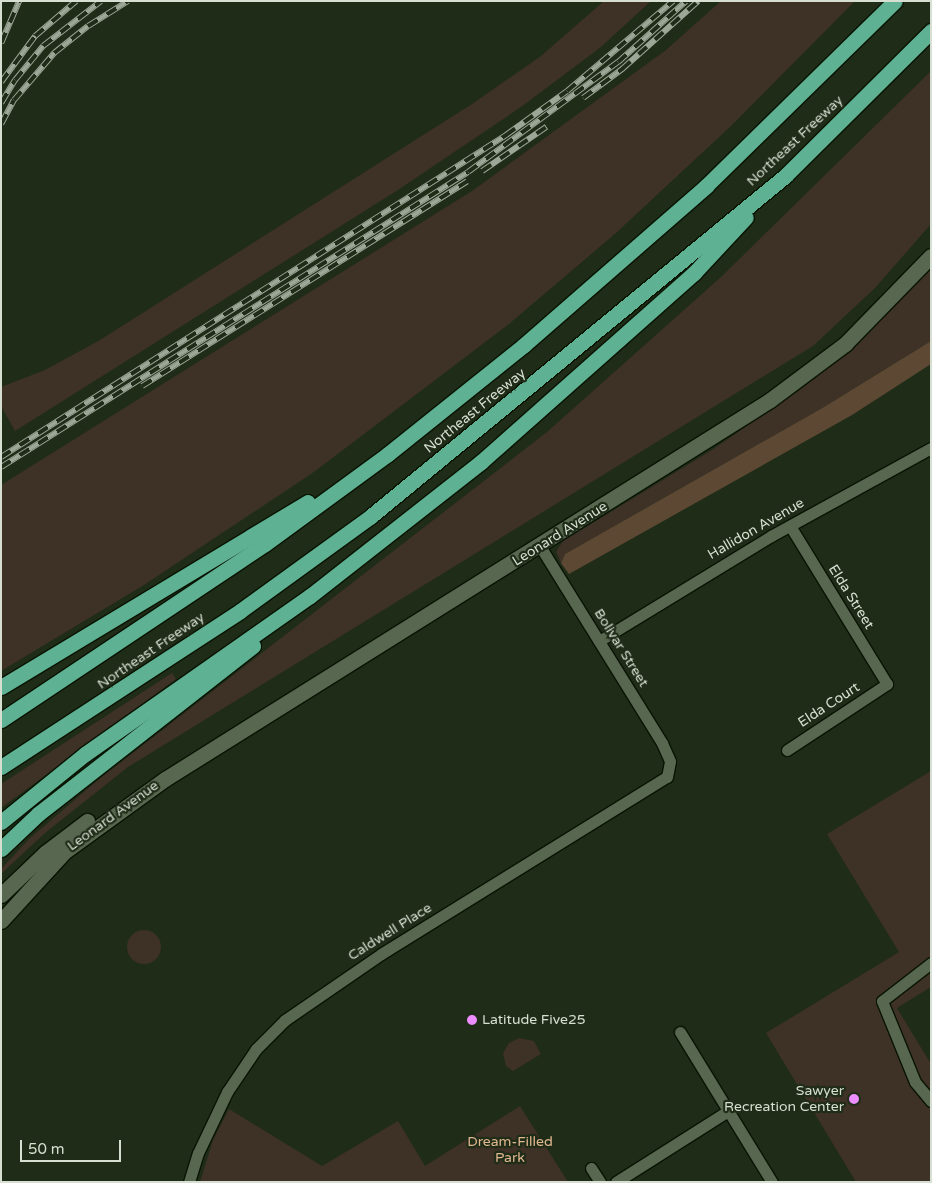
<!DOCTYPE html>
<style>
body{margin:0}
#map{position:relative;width:932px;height:1183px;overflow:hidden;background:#1f2c17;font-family:"Varela Round",sans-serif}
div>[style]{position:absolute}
.green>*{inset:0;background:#3e3125}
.round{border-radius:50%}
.forest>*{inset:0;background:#5d4834}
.roads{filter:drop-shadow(1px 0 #091403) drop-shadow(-1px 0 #091403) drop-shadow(0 1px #091403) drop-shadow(0 -1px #091403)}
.street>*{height:11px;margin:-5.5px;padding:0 5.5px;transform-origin:5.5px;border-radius:5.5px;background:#58674f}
.secondary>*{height:15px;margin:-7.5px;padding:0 7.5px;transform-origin:7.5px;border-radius:7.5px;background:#58674f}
.highway>*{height:15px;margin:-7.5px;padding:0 7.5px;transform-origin:7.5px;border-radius:7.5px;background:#5fb193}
.rail>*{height:5.5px;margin-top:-2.75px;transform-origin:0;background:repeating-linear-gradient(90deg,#1f2c17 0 11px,#9da797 0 22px);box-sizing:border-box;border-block:1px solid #9da797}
.dots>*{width:14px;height:14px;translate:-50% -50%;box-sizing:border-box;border:2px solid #1f2c17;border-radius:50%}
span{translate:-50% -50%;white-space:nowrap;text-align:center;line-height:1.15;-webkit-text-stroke:4.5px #1f2c17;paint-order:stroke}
.street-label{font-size:14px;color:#d6dfd1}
.poi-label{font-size:14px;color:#d6dfd1}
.left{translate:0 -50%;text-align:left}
.right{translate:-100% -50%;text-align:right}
.park-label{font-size:14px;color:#e1b790}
.frame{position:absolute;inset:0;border:2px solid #d6dfd1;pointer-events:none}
.scale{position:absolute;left:20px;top:1140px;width:101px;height:22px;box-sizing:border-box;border:2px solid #d6dfd1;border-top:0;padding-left:6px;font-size:15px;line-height:18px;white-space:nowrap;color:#d6dfd1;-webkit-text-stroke:4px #1f2c17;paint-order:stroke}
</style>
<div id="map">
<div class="green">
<i style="clip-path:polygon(604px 1px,651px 1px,601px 47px,521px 107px,398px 190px,15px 431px,1px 406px,1px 387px,45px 370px,100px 340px,472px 104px,541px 56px)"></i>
<i style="clip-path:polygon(721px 1px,855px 1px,731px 126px,616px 233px,509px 324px,314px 472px,144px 585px,1px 671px,1px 485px,472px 191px,666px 50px)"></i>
<i style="clip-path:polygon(931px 71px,931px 224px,875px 288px,813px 346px,128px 767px,45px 833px,1px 874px,1px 869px,30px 838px,98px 780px,547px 432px,721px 277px)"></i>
<i style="clip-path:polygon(931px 267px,931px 341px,824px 407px,565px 554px,561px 563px,556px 552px,563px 541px,712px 450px,801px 389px,844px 355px)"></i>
<i style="clip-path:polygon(172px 673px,176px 679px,1px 808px,1px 784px)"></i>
<i style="clip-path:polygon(931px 771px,931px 987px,897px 1008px,931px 1064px,931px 1182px,856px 1182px,766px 1033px,899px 952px,827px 834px)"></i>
<i class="round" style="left:127px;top:930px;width:34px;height:34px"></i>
<i style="clip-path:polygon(519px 1038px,534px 1041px,541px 1054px,513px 1071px,506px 1066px,503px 1053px,509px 1043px)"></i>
<i style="clip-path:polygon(520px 1106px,568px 1182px,200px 1182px,213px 1140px,229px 1109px,322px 1166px,398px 1121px,425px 1166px)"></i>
</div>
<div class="forest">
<i style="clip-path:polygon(931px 341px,931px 364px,852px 415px,569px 574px,561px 563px,565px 554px,824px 407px)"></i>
</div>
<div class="roads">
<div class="street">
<i style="left:599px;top:641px;width:202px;rotate:-31.4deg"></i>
<i style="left:771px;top:536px;width:183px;rotate:-28.8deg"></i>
<i style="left:787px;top:750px;width:120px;rotate:-33.4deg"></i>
<i style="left:887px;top:684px;width:185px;rotate:-121.5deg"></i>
<i style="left:931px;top:963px;width:62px;rotate:142.2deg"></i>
<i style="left:882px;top:1001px;width:87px;rotate:67.8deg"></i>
<i style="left:915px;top:1082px;width:25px;rotate:50deg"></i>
<i style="left:680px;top:1032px;width:176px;rotate:58.5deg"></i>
<i style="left:591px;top:1168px;width:17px;rotate:57deg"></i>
<i style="left:189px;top:1182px;width:30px;rotate:-73deg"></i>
<i style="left:198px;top:1153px;width:68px;rotate:-64.6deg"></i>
<i style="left:227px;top:1092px;width:52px;rotate:-56deg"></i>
<i style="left:256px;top:1049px;width:41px;rotate:-45deg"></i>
<i style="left:285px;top:1020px;width:116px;rotate:-34.5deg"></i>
<i style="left:381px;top:954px;width:336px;rotate:-31.8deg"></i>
<i style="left:667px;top:777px;width:16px;rotate:-79deg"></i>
<i style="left:670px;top:761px;width:20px;rotate:-114deg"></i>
<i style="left:662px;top:743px;width:232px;rotate:-121.8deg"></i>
<i style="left:616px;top:1182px;width:133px;rotate:-32.4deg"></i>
</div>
<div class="secondary">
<i style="left:1px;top:895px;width:61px;rotate:-43.7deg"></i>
<i style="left:45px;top:853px;width:53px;rotate:-37.3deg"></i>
<i style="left:1px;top:921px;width:93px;rotate:-47.6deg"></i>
<i style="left:64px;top:852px;width:125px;rotate:-35.9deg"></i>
<i style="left:165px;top:779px;width:714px;rotate:-32.06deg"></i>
<i style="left:770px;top:400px;width:94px;rotate:-36.7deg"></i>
<i style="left:845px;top:344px;width:123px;rotate:-45.7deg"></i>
</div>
<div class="highway">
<i style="left:1px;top:687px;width:358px;rotate:-31.1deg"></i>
<i style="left:1px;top:720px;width:317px;rotate:-33.7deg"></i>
<i style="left:265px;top:544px;width:152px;rotate:-36.2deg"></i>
<i style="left:388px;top:454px;width:174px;rotate:-38.7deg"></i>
<i style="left:524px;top:345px;width:242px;rotate:-41.1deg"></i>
<i style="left:706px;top:186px;width:264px;rotate:-44.4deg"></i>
<i style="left:1px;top:767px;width:285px;rotate:-33.1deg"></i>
<i style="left:240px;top:611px;width:162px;rotate:-35.9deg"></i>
<i style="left:371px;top:516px;width:536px;rotate:-39.39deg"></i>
<i style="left:785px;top:176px;width:206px;rotate:-44.8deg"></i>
<i style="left:1px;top:822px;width:108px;rotate:-39deg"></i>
<i style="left:85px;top:754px;width:275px;rotate:-35.1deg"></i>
<i style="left:310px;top:596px;width:217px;rotate:-38.1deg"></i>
<i style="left:481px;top:462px;width:285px;rotate:-41.6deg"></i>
<i style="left:694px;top:273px;width:76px;rotate:-47.1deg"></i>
<i style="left:1px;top:849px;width:51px;rotate:-43.4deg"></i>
<i style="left:38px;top:814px;width:273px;rotate:-38deg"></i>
</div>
</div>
<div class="rail">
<i style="left:1px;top:43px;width:46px;rotate:-66.8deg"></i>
<i style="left:1px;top:82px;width:57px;rotate:-53.5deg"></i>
<i style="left:35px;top:36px;width:54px;rotate:-40.5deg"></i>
<i style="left:583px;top:98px;width:49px;rotate:-36.6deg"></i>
<i style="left:622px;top:69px;width:102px;rotate:-41.8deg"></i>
<i style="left:1px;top:103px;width:27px;rotate:-59deg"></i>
<i style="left:15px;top:80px;width:44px;rotate:-50.5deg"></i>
<i style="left:43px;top:46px;width:73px;rotate:-37.8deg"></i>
<i style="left:1px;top:124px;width:27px;rotate:-62deg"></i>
<i style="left:14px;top:100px;width:62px;rotate:-49.6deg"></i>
<i style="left:54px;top:53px;width:43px;rotate:-38.5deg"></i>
<i style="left:88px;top:26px;width:47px;rotate:-32deg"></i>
<i style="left:482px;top:171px;width:78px;rotate:-34.5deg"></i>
<i style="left:142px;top:386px;width:384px;rotate:-32.2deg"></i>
<i style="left:1px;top:457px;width:599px;rotate:-32.52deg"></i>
<i style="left:506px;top:135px;width:75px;rotate:-35.8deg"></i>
<i style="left:567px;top:91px;width:139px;rotate:-40.3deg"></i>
<i style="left:1px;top:467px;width:552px;rotate:-32.28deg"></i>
<i style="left:468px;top:172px;width:186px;rotate:-36.3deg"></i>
<i style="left:618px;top:62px;width:91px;rotate:-41.9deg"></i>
</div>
<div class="dots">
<i style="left:472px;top:1020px;background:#eb8dfc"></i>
<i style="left:854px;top:1099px;background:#eb8dfc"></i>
</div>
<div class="street-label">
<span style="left:795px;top:141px;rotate:-43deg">Northeast Freeway</span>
<span style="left:475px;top:411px;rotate:-39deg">Northeast Freeway</span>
<span style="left:756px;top:529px;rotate:-30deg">Hallidon Avenue</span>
<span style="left:560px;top:534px;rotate:-32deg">Leonard Avenue</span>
<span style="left:851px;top:597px;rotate:58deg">Elda Street</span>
<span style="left:621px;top:648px;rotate:58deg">Bolivar Street</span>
<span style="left:151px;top:651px;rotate:-34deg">Northeast Freeway</span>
<span style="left:829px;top:705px;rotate:-33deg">Elda Court</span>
<span style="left:113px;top:816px;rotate:-36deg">Leonard Avenue</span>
<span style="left:390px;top:932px;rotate:-32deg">Caldwell Place</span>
</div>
<div class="poi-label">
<span class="left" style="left:482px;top:1020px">Latitude Five25</span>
<span class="right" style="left:844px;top:1099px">Sawyer<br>Recreation Center</span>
</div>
<div class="park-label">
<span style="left:510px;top:1150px">Dream-Filled<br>Park</span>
</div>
<div class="frame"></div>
<div class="scale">50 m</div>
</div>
